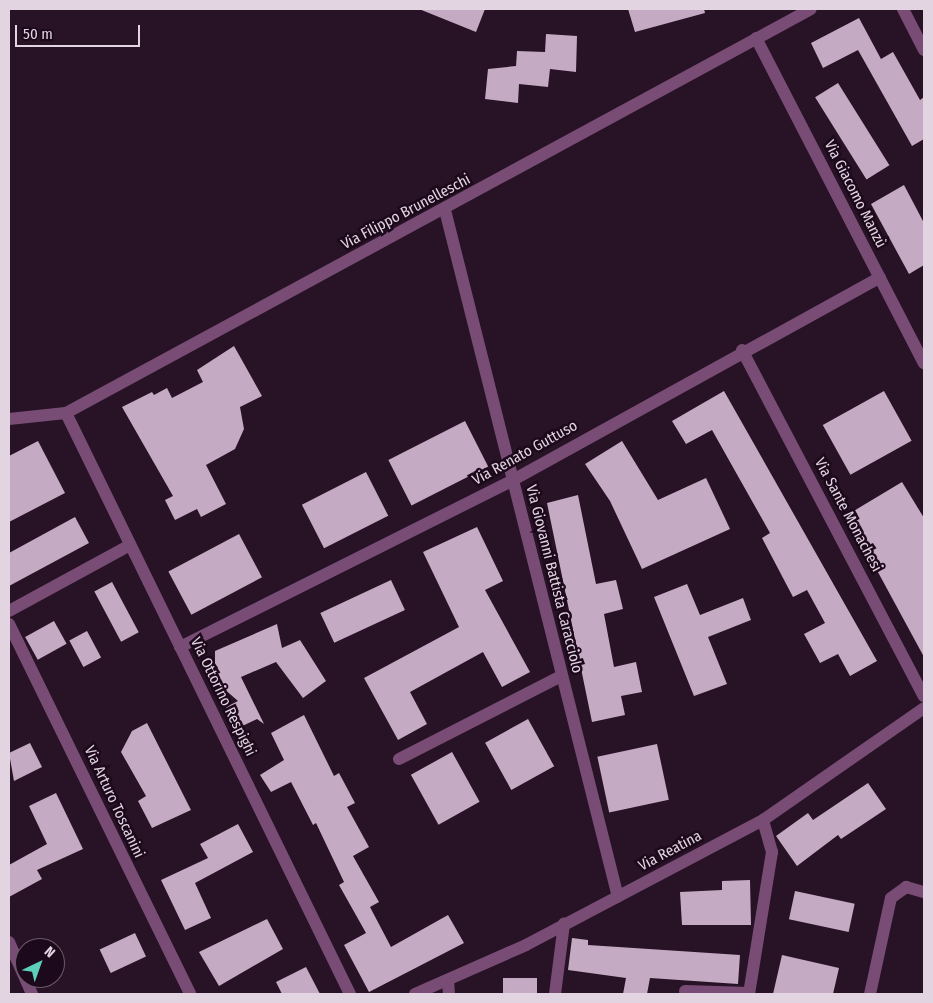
<!DOCTYPE html>
<meta charset="utf-8">
<style>
body{margin:0}
#map{position:relative;width:933px;height:1003px;overflow:hidden;background:#271325;font-family:"Fira Sans Condensed",sans-serif}
div>[style]{position:absolute}
.building>*{inset:0;background:#c5aac3;transform-origin:0 0}
.minor>*{height:12px;margin:-6px;padding:0 6px;transform-origin:6px;border-radius:6px;background:#794c76}
span{translate:-50% -50%;white-space:nowrap;text-align:center;line-height:1.15;-webkit-text-stroke:5px #1d091c;paint-order:stroke}
.street-label{font-size:15px;color:#e2d4e1}
.frame{position:absolute;inset:0;border:10px solid #e2d4e1;pointer-events:none}
.north{position:absolute;left:15px;top:938px;width:50px;height:50px;box-sizing:border-box;background:#1d091c;border:1px solid #6c5a6b;border-radius:50%;rotate:42deg;font-size:14px;font-weight:700;line-height:20px;text-align:center;color:#e2d4e1}
.north::after{content:'';display:block;margin:auto;width:18px;height:22px;background:#5dceb9;clip-path:polygon(50% 0,100% 100%,50% 72%,0 100%)}
.scale{position:absolute;left:15px;top:25px;width:125px;height:22px;box-sizing:border-box;border:2px solid #e2d4e1;border-top:0;padding-left:6px;font-size:15px;line-height:18px;white-space:nowrap;color:#e2d4e1;-webkit-text-stroke:4px #1d091c;paint-order:stroke}
</style>
<div id="map">
<div class="building">
<i style="clip-path:polygon(419px 9px,485px 9px,476px 32px)"></i>
<i style="clip-path:polygon(628px 9px,704px 9px,705px 13px,635px 32px)"></i>
<i style="clip-path:polygon(859px 18px,881px 59px,893px 52px,920px 100px,924px 97px,924px 139px,912px 146px,858px 50px,823px 68px,811px 43px)"></i>
<i style="clip-path:polygon(546px 34px,577px 36px,576px 72px,550px 69px,548px 87px,519px 84px,518px 103px,485px 99px,488px 69px,516px 66px,517px 51px,545px 52px)"></i>
<i style="left:838px;top:83px;width:97px;height:27px;rotate:58deg"></i>
<i style="clip-path:polygon(904px 185px,924px 223px,924px 265px,909px 274px,871px 204px)"></i>
<i style="clip-path:polygon(234px 346px,262px 396px,240px 407px,244px 429px,235px 449px,206px 465px,226px 504px,201px 517px,197px 509px,175px 520px,165px 500px,173px 496px,122px 407px,152px 392px,154px 395px,167px 388px,172px 398px,203px 382px,197px 370px)"></i>
<i style="clip-path:polygon(724px 391px,877px 661px,850px 676px,838px 654px,820px 663px,804px 634px,825px 623px,807px 590px,793px 597px,762px 538px,770px 533px,712px 430px,686px 444px,672px 421px)"></i>
<i style="left:884px;top:391px;width:57px;height:70px;rotate:61deg"></i>
<i style="left:465px;top:421px;width:51px;height:86px;rotate:63deg"></i>
<i style="clip-path:polygon(38px 441px,65px 493px,9px 522px,9px 456px)"></i>
<i style="clip-path:polygon(622px 441px,658px 500px,706px 478px,730px 529px,642px 569px,610px 501px,585px 464px)"></i>
<i style="left:366px;top:472px;width:49px;height:72px;rotate:63deg"></i>
<i style="clip-path:polygon(902px 482px,924px 518px,924px 657px,847px 515px)"></i>
<i style="clip-path:polygon(578px 495px,596px 584px,616px 580px,623px 609px,604px 614px,614px 667px,636px 662px,642px 692px,621px 696px,625px 715px,592px 722px,547px 503px)"></i>
<i style="clip-path:polygon(75px 517px,89px 543px,9px 586px,9px 553px)"></i>
<i style="clip-path:polygon(477px 527px,503px 581px,485px 590px,530px 672px,502px 687px,483px 652px,410px 692px,427px 724px,398px 740px,364px 678px,459px 627px,423px 552px)"></i>
<i style="left:239px;top:534px;width:49px;height:80px;rotate:62deg"></i>
<i style="left:391px;top:580px;width:33px;height:78px;rotate:65deg"></i>
<i style="left:112px;top:582px;width:57px;height:20px;rotate:62deg"></i>
<i style="clip-path:polygon(687px 584px,700px 615px,743px 598px,751px 620px,708px 637px,727px 684px,694px 696px,654px 597px)"></i>
<i style="left:54px;top:621px;width:26px;height:33px;rotate:61deg"></i>
<i style="clip-path:polygon(277px 624px,282px 648px,300px 640px,326px 681px,303px 698px,276px 662px,241px 677px,264px 724px,257px 719px,236px 729px,226px 707px,238px 701px,215px 681px,215px 651px)"></i>
<i style="left:87px;top:631px;width:30px;height:20px;rotate:62deg"></i>
<i style="clip-path:polygon(304px 715px,334px 776px,339px 773px,355px 803px,347px 807px,369px 847px,353px 856px,379px 902px,370px 907px,391px 947px,448px 915px,464px 943px,369px 992px,344px 945px,366px 933px,339px 885px,344px 882px,316px 823px,313px 825px,291px 782px,271px 792px,260px 775px,284px 760px,271px 733px)"></i>
<i style="left:528px;top:719px;width:54px;height:49px;rotate:61deg"></i>
<i style="clip-path:polygon(147px 723px,191px 810px,152px 828px,138px 801px,146px 796px,121px 752px,132px 731px)"></i>
<i style="clip-path:polygon(30px 743px,42px 767px,14px 781px,9px 753px)"></i>
<i style="left:657px;top:744px;width:57px;height:61px;rotate:78deg"></i>
<i style="left:452px;top:752px;width:57px;height:47px;rotate:61deg"></i>
<i style="clip-path:polygon(868px 783px,886px 809px,841px 839px,838px 835px,797px 866px,776px 836px,808px 813px,813px 820px)"></i>
<i style="clip-path:polygon(56px 793px,83px 849px,37px 870px,42px 879px,9px 897px,9px 865px,47px 844px,29px 806px)"></i>
<i style="clip-path:polygon(238px 824px,253px 852px,195px 883px,211px 918px,185px 930px,161px 880px,208px 858px,200px 844px)"></i>
<i style="clip-path:polygon(750px 880px,751px 925px,682px 925px,680px 892px,722px 890px,722px 881px)"></i>
<i style="left:795px;top:891px;width:61px;height:29px;rotate:12deg"></i>
<i style="clip-path:polygon(267px 919px,283px 949px,219px 986px,199px 952px)"></i>
<i style="left:135px;top:933px;width:26px;height:39px;rotate:65deg"></i>
<i style="clip-path:polygon(572px 938px,588px 940px,588px 945px,740px 955px,738px 984px,650px 978px,647px 994px,623px 994px,626px 978px,568px 970px)"></i>
<i style="clip-path:polygon(782px 955px,839px 968px,833px 994px,773px 994px)"></i>
<i style="clip-path:polygon(306px 967px,320px 994px,282px 994px,276px 982px)"></i>
<i style="left:503px;top:978px;width:34px;height:16px"></i>
</div>
<div class="minor">
<i style="left:903px;top:9px;width:46px;rotate:62.9deg"></i>
<i style="left:756px;top:38px;width:366px;rotate:62.7deg"></i>
<i style="left:445px;top:210px;width:708px;rotate:75.87deg"></i>
<i style="left:742px;top:350px;width:391px;rotate:62.3deg"></i>
<i style="left:66px;top:413px;width:647px;rotate:63.95deg"></i>
<i style="left:9px;top:419px;width:57px;rotate:-6deg"></i>
<i style="left:66px;top:413px;width:847px;rotate:-28.47deg"></i>
<i style="left:9px;top:611px;width:138px;rotate:-28.6deg"></i>
<i style="left:9px;top:624px;width:412px;rotate:63.9deg"></i>
<i style="left:180px;top:647px;width:373px;rotate:-26.6deg"></i>
<i style="left:513px;top:480px;width:419px;rotate:-28.9deg"></i>
<i style="left:399px;top:759px;width:182px;rotate:-27.1deg"></i>
<i style="left:9px;top:942px;width:57px;rotate:66.1deg"></i>
<i style="left:448px;top:980px;width:14px;rotate:86deg"></i>
<i style="left:685px;top:991px;width:64px;rotate:1.8deg"></i>
<i style="left:415px;top:994px;width:121px;rotate:-23.8deg"></i>
<i style="left:526px;top:945px;width:268px;rotate:-27.8deg"></i>
<i style="left:763px;top:820px;width:196px;rotate:-34.8deg"></i>
<i style="left:555px;top:994px;width:71px;rotate:-82.7deg"></i>
<i style="left:749px;top:994px;width:144px;rotate:-80.8deg"></i>
<i style="left:772px;top:852px;width:33px;rotate:-106deg"></i>
<i style="left:870px;top:994px;width:98px;rotate:-77.7deg"></i>
<i style="left:891px;top:898px;width:19px;rotate:-36deg"></i>
<i style="left:906px;top:887px;width:19px;rotate:16deg"></i>
</div>
<div class="street-label">
<span style="left:855px;top:194px;rotate:63deg">Via Giacomo Manzù</span>
<span style="left:406px;top:212px;rotate:-28deg">Via Filippo Brunelleschi</span>
<span style="left:525px;top:453px;rotate:-29deg">Via Renato Guttuso</span>
<span style="left:848px;top:515px;rotate:62deg">Via Sante Monachesi</span>
<span style="left:554px;top:579px;rotate:76deg">Via Giovanni Battista Caracciolo</span>
<span style="left:223px;top:697px;rotate:64deg">Via Ottorino Respighi</span>
<span style="left:114px;top:802px;rotate:65deg">Via Arturo Toscanini</span>
<span style="left:670px;top:851px;rotate:-28deg">Via Reatina</span>
</div>
<div class="frame"></div>
<div class="north">N</div>
<div class="scale">50 m</div>
</div>
